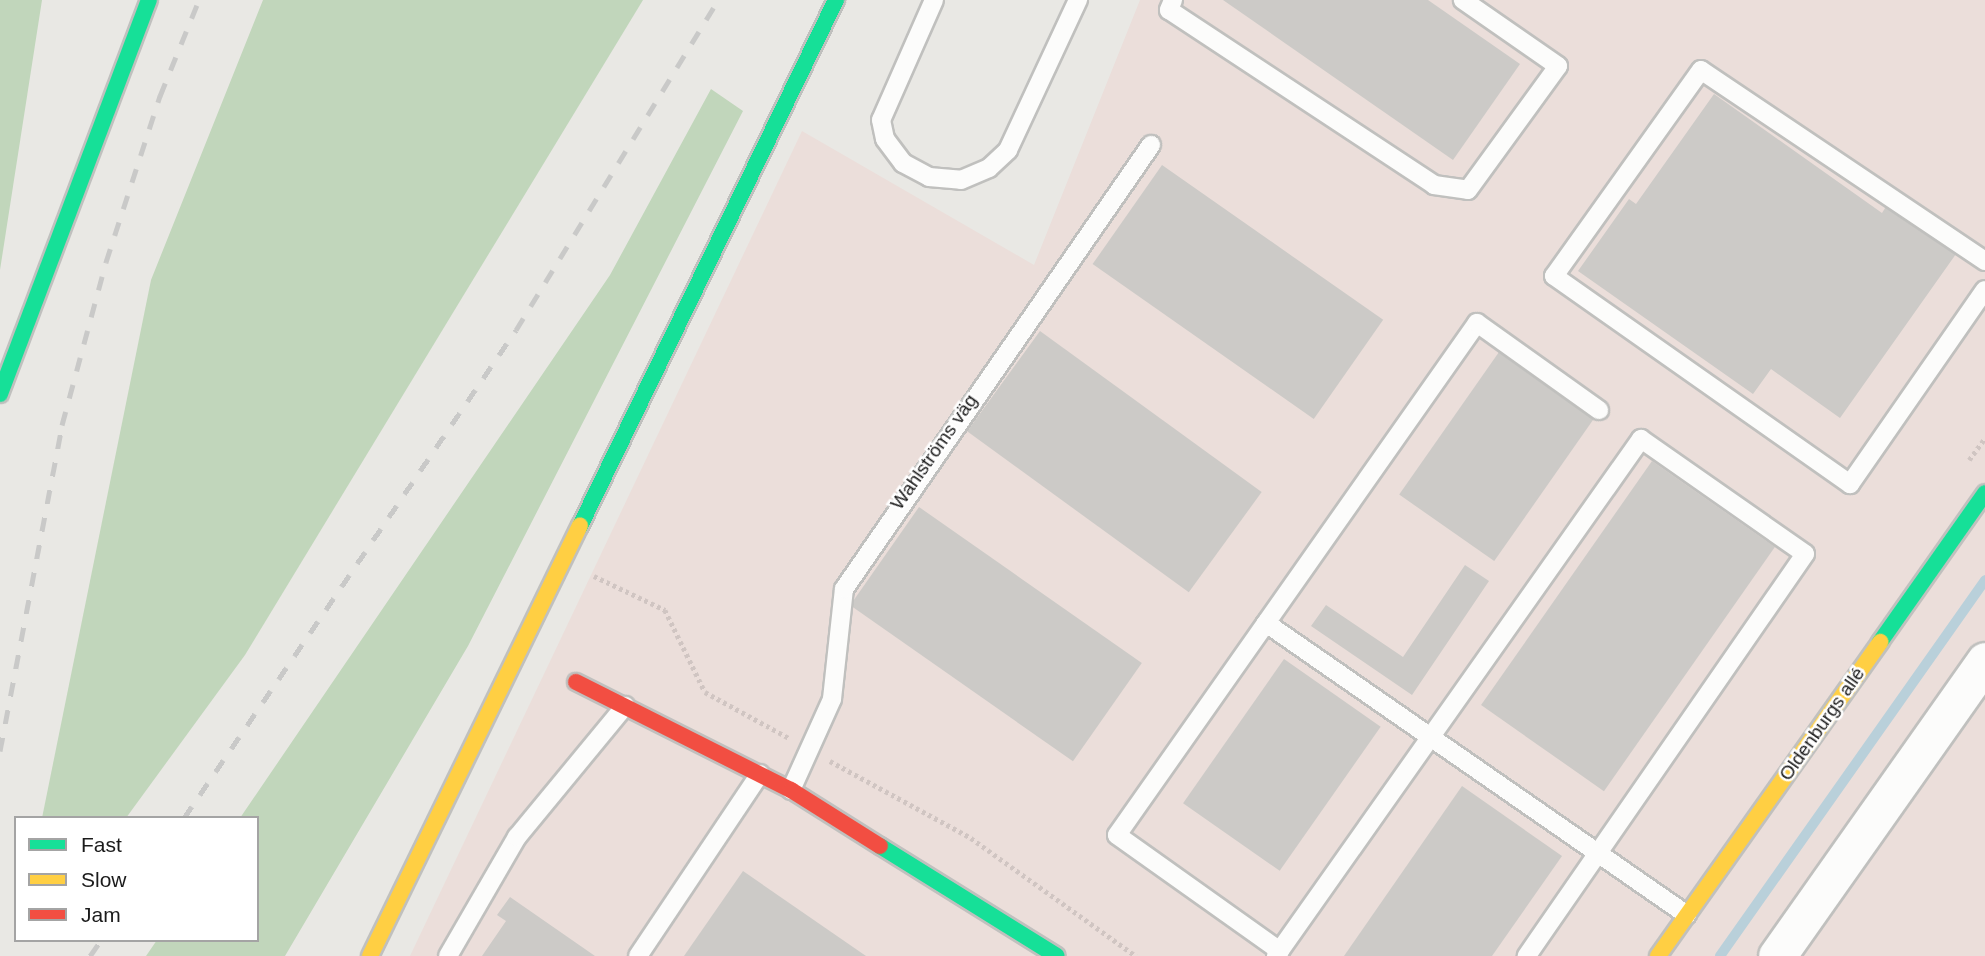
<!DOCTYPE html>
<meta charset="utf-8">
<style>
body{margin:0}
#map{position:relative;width:1985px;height:956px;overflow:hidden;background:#e9e8e4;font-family:Arial,sans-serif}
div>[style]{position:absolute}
.commercial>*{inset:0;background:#ebdeda}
.forest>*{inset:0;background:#c1d6bb}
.stream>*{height:10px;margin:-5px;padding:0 5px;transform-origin:5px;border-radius:5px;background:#b9d0da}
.building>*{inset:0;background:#cccac7;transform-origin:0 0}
.path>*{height:4.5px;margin-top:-2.25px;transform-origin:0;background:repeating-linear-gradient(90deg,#d0c5c2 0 3.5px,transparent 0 7px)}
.roads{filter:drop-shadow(2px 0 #c0c0be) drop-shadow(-2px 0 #c0c0be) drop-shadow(0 2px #c0c0be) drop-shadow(0 -2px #c0c0be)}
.lane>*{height:18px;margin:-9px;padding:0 9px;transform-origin:9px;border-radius:9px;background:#fcfcfb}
.street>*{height:37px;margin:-18.5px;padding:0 18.5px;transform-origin:18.5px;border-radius:18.5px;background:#fcfcfb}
.fast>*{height:16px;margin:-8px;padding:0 8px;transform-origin:8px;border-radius:8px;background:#16e098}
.slow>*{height:16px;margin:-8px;padding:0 8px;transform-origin:8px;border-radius:8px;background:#ffcf43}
.jam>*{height:16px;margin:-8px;padding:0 8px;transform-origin:8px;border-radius:8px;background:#f24e42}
.rail>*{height:5px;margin-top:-2.5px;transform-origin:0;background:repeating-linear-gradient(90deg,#c9c9c8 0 14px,transparent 0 28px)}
span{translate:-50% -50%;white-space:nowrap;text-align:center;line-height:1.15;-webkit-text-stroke:5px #fff;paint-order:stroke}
.street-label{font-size:19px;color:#1b1b1b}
.legend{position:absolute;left:14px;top:816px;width:245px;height:126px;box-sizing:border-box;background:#fff;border:2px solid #a4a4a4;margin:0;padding:9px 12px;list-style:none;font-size:21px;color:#1b1b1b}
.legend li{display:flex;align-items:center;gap:14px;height:35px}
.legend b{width:35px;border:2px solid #a4a4a4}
</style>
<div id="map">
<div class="commercial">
<i style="clip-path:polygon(1140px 0,1985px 0,1985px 956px,410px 956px,802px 131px,1034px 265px)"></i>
</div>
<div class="forest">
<i style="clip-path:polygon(0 0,42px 0,0 270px)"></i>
<i style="clip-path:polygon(263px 0,643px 0,245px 655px,126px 818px,42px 818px,151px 280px)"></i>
<i style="clip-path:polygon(711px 89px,743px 111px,468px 646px,285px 956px,146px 956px,157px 940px,257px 940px,257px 818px,240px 818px,610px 275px)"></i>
</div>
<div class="stream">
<i style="left:1720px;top:956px;width:460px;rotate:-54.8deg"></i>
</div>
<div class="building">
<i style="clip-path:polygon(1223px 0,1428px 0,1520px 64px,1453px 160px)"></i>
<i style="clip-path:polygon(1714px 94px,1882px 213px,1887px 205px,1956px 254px,1840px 418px,1771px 369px,1753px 394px,1578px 271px,1629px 199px,1636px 204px)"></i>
<i style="left:1162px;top:165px;width:270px;height:121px;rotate:35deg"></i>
<i style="left:1040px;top:331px;width:274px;height:124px;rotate:36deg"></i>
<i style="left:1499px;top:352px;width:116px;height:174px;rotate:35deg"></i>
<i style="left:1652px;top:461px;width:150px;height:298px;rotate:35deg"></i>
<i style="left:919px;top:507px;width:272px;height:120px;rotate:35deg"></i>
<i style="clip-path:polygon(1465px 565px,1489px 581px,1412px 695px,1311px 626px,1326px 605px,1403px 657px)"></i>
<i style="left:1284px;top:659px;width:118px;height:176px;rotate:35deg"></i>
<i style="clip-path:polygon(1462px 786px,1562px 856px,1492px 956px,1344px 956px)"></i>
<i style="clip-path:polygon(743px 871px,866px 956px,684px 956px)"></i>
<i style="clip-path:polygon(510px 897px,595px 956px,482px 956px,506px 921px,497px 915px)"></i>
</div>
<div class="path">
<i style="left:1969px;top:460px;width:27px;rotate:-54deg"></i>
<i style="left:594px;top:576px;width:79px;rotate:25.6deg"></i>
<i style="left:665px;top:610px;width:91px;rotate:64deg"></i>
<i style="left:705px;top:692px;width:96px;rotate:28.7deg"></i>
<i style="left:830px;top:761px;width:161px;rotate:28.6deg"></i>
<i style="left:971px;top:838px;width:203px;rotate:35.6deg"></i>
</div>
<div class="roads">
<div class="lane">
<i style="left:934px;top:0;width:131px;rotate:113.8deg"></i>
<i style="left:881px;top:120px;width:19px;rotate:78deg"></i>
<i style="left:885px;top:139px;width:30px;rotate:53deg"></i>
<i style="left:903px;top:163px;width:30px;rotate:28deg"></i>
<i style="left:929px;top:177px;width:32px;rotate:5deg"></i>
<i style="left:961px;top:180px;width:30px;rotate:-23deg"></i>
<i style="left:989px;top:168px;width:26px;rotate:-43deg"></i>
<i style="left:1008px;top:150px;width:166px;rotate:-65deg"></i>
<i style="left:1173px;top:0;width:11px;rotate:112deg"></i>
<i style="left:1169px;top:10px;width:318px;rotate:33.4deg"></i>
<i style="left:1434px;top:185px;width:34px;rotate:8deg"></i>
<i style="left:1468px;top:190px;width:153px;rotate:-54deg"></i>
<i style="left:1558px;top:66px;width:116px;rotate:-145.2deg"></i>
<i style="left:1985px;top:261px;width:342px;rotate:-146.1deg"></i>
<i style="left:1701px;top:70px;width:253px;rotate:125.5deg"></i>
<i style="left:1554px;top:276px;width:362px;rotate:35.1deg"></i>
<i style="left:1850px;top:484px;width:236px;rotate:-55.2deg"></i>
<i style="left:1266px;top:623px;width:512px;rotate:34.74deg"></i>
<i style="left:791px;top:790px;width:100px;rotate:-65.7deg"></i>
<i style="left:832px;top:699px;width:111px;rotate:-83.8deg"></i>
<i style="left:844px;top:589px;width:540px;rotate:-55.34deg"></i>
<i style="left:1280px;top:951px;width:200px;rotate:-144.6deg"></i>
<i style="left:1117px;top:835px;width:626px;rotate:-54.89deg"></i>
<i style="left:1477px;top:323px;width:150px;rotate:35.5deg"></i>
<i style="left:448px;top:956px;width:138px;rotate:-59.9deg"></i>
<i style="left:517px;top:837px;width:170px;rotate:-50.5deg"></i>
<i style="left:638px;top:956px;width:219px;rotate:-56.2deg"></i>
<i style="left:1276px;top:956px;width:633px;rotate:-54.78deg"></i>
<i style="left:1641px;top:439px;width:200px;rotate:35deg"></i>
<i style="left:1805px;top:554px;width:489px;rotate:124.7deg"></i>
</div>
<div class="street">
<i style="left:1777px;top:956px;width:361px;rotate:-54.8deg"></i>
</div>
<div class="fast">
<i style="left:0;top:394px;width:421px;rotate:-69.3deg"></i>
<i style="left:580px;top:526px;width:585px;rotate:-64.05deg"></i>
<i style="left:1880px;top:642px;width:182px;rotate:-54.8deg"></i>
<i style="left:880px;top:846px;width:208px;rotate:31.9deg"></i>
</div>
<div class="slow">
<i style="left:370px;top:956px;width:479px;rotate:-64deg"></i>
<i style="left:1658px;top:956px;width:385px;rotate:-54.7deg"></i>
</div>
<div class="jam">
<i style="left:576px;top:682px;width:241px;rotate:26.7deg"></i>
<i style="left:791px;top:790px;width:105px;rotate:32.2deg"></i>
</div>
</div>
<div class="rail">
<i style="left:0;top:751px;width:332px;rotate:-79.2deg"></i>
<i style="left:62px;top:425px;width:169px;rotate:-74.9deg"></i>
<i style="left:106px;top:262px;width:175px;rotate:-72deg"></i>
<i style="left:160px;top:96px;width:104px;rotate:-67.9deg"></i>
<i style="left:184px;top:818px;width:590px;rotate:-55.77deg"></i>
<i style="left:516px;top:330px;width:387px;rotate:-58.5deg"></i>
<i style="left:90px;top:956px;width:19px;rotate:-55deg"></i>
</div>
<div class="street-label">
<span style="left:934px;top:452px;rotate:-55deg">Wahlströms väg</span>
<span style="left:1822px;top:724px;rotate:-55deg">Oldenburgs allé</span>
</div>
<ul class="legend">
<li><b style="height:9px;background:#16e098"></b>Fast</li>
<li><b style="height:9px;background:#ffcf43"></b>Slow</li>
<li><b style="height:9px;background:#f24e42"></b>Jam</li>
</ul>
</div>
